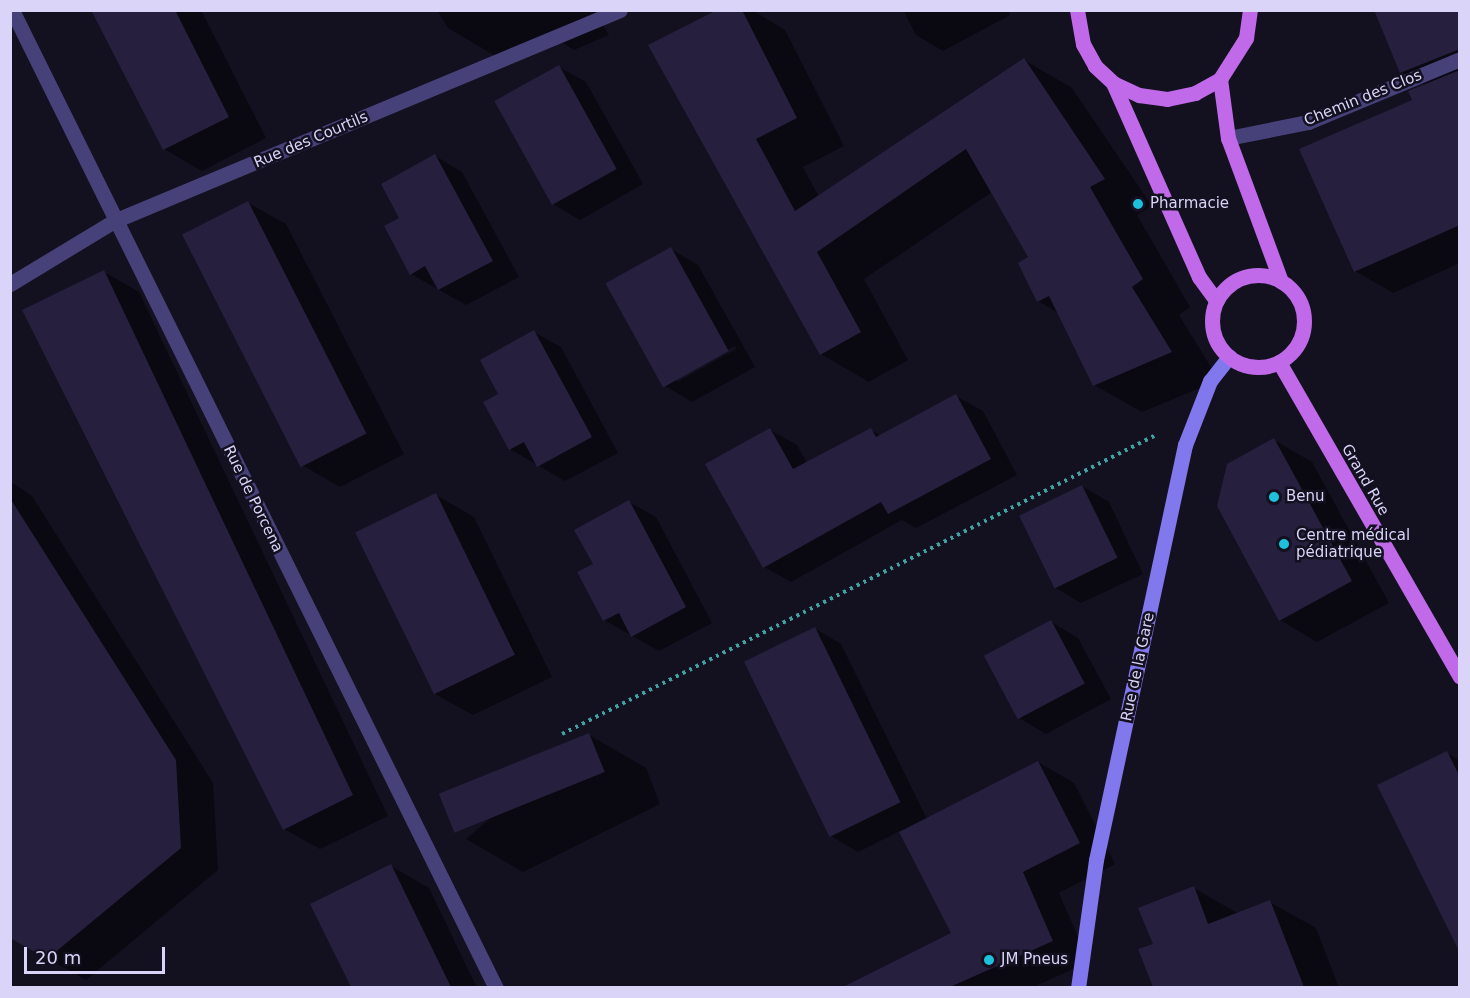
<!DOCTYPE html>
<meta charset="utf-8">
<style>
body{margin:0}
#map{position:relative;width:1470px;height:998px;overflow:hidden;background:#131020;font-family:"DejaVu Sans",sans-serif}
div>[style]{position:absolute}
.shadow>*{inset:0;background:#0007}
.building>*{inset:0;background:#261f3e;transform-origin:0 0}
.path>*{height:4px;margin-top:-2px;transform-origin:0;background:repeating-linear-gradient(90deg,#3ea3a2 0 3px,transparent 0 7.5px)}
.service>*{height:15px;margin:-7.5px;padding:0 7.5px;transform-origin:7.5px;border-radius:7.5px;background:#464178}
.minor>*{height:15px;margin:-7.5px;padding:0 7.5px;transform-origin:7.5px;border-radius:7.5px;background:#464178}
.secondary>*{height:15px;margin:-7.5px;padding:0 7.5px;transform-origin:7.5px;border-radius:7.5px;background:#8078ec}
.primary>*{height:15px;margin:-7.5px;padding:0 7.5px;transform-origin:7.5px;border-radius:7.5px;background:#c06aea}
.primary>.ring{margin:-7.5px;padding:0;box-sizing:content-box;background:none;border:15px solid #c06aea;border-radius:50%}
.dots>*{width:16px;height:16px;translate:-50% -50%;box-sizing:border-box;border:3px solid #131020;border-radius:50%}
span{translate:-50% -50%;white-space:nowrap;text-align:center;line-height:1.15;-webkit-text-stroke:5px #131020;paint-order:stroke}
.street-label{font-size:15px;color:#dad4f9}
.poi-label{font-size:15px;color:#dad4f9}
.left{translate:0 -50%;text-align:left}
.frame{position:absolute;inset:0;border:12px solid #dad4f9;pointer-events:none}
.scale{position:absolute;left:24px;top:947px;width:141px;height:27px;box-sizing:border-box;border:3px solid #dad4f9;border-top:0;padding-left:8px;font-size:18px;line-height:21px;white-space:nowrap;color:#dad4f9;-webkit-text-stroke:4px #131020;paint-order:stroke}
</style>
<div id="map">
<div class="shadow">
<i style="clip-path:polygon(93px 10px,201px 10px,266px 138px,202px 171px,164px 149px)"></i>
<i style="clip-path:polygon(437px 10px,594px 10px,609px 35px,574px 50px,546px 33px,504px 61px,448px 28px)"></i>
<i style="clip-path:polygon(720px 10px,752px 10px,785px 30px,844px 146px,803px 167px,819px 197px,1024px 60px,1072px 88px,1152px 206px,1137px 215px,1190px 307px,1179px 315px,1219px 380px,1142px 412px,1094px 385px,1060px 314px,1038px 301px,1030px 258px,992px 192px,864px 279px,908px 360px,869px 382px,821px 354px,651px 46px)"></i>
<i style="clip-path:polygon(903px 10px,1008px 10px,1010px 15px,943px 51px,916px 35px)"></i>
<i style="clip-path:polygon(1460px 10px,1460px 263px,1393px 293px,1355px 271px,1414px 101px,1424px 85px,1401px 72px)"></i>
<i style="clip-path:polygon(559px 67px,586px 82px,643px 184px,580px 220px,553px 204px)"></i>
<i style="clip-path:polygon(435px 156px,462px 172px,519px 277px,466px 305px,411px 274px,401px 219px)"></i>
<i style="clip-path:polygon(248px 203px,286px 224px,404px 454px,340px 487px,302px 465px,184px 236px)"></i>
<i style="clip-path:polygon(evenodd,671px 249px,698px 265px,755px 367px,692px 402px,665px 386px,671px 249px,735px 346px,736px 349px,677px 382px,677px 379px,735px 346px)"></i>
<i style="clip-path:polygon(104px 272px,139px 292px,388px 816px,320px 849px,284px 829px)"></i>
<i style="clip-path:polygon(534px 332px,561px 347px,618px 453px,565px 481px,510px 449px,500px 394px)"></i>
<i style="clip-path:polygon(956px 396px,983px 411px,1017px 475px,916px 528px,902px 520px,791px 582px,764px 567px,770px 430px,797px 445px,807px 463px,871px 430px,881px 436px)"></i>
<i style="clip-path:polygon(1274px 440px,1312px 462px,1389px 603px,1317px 642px,1280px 620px)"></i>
<i style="clip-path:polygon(10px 481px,32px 496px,213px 783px,218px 870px,86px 980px,10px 937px)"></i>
<i style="clip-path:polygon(1082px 486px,1109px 502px,1143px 574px,1081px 603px,1054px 587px)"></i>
<i style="clip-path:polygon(436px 495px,474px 517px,552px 677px,473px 715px,435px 694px)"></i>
<i style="clip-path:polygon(629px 502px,656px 517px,712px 623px,659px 651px,604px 620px,595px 564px)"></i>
<i style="clip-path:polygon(1051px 622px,1078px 638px,1111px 699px,1046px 734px,1019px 718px,986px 657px)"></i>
<i style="clip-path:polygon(814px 628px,841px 644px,927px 819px,1038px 762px,1074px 783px,1115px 864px,1059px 893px,1089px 962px,1031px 988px,848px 988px,953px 933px,900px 831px,858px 852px,831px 836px)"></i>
<i style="clip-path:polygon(589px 735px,646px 768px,660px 804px,523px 872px,466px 839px)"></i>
<i style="clip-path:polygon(1447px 753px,1460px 761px,1460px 945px)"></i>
<i style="clip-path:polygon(391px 866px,429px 888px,477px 988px,352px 988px,312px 905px)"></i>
<i style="clip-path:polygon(1194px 888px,1239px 914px,1270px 902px,1316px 928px,1339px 988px,1155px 988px,1140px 950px,1155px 945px)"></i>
</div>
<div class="building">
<i style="clip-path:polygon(91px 10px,175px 10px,229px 117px,163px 150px)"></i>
<i style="clip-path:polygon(717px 10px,742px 10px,797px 118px,756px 139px,795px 211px,1024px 58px,1105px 179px,1090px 187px,1143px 279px,1132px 287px,1172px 352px,1093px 386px,1049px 296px,1037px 302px,1018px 263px,1028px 257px,966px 149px,817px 252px,861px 332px,820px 355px,648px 45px)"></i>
<i style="clip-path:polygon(1374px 10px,1460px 10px,1460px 49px,1400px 73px)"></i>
<i style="left:559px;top:65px;width:119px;height:74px;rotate:61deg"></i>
<i style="clip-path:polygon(1460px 70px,1460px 225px,1354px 272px,1299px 149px,1412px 100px,1408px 91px)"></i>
<i style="clip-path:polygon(435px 154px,493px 261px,438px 290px,425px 266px,410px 275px,384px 226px,399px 218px,381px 184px)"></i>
<i style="left:248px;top:201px;width:261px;height:74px;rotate:63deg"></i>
<i style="left:671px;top:247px;width:119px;height:75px;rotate:61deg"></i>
<i style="clip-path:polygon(104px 270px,353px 795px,283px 830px,22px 310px)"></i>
<i style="clip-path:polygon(534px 330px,592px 437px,537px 467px,524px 442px,509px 450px,483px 402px,498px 394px,480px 360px)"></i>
<i style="clip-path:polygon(956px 394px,991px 459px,888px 514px,881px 502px,763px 568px,705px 464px,770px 428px,793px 469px,871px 428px,876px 437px)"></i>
<i style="clip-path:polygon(1274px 438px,1352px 581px,1279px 621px,1217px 506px,1227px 464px)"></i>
<i style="left:1082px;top:485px;width:81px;height:70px;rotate:64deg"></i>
<i style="left:436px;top:493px;width:180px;height:90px;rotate:64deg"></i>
<i style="clip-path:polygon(10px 498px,176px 760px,181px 848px,47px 959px,10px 938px)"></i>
<i style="clip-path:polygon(629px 500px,686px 607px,631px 637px,619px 613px,603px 621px,577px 572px,593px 564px,574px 530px)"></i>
<i style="left:1051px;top:620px;width:72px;height:76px;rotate:62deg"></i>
<i style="left:815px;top:627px;width:195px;height:79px;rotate:64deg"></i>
<i style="left:589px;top:733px;width:42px;height:162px;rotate:68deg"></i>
<i style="clip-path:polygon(1447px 751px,1460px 777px,1460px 953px,1377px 785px)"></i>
<i style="clip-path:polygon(1038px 761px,1080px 843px,1023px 872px,1053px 941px,950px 987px,843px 987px,951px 933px,899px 832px)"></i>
<i style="clip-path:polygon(391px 864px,451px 987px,351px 987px,310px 904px)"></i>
<i style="clip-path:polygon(1194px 886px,1208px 924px,1270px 900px,1304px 987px,1153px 987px,1138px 949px,1153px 944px,1138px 908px)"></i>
</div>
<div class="path">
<i style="left:562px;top:734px;width:663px;rotate:-26.72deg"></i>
</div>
<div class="service">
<i style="left:1228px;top:138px;width:82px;rotate:-11.3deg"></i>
<i style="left:1308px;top:122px;width:165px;rotate:-22.5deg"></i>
</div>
<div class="minor">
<i style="left:12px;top:10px;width:1091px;rotate:63.67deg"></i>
<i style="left:10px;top:284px;width:122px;rotate:-31.2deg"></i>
<i style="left:114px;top:221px;width:548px;rotate:-22.64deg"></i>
</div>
<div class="secondary">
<i style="left:1078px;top:988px;width:129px;rotate:-82deg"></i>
<i style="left:1096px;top:860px;width:424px;rotate:-77.9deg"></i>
<i style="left:1185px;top:445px;width:69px;rotate:-68.7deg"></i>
<i style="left:1210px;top:381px;width:31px;rotate:-52deg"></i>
</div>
<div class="primary">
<i style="left:1077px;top:10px;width:35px;rotate:80deg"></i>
<i style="left:1083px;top:44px;width:25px;rotate:61deg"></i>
<i style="left:1095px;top:66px;width:25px;rotate:43deg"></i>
<i style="left:1113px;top:83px;width:29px;rotate:25deg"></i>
<i style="left:1139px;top:95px;width:28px;rotate:8deg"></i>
<i style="left:1167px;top:99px;width:29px;rotate:-12deg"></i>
<i style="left:1195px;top:93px;width:29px;rotate:-29deg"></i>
<i style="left:1220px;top:79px;width:49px;rotate:-57.6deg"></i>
<i style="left:1246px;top:38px;width:28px;rotate:-82deg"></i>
<i style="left:1220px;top:79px;width:60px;rotate:82.3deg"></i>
<i style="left:1228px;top:138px;width:153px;rotate:69.7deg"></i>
<i style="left:1113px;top:83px;width:212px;rotate:66.1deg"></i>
<i style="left:1199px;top:277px;width:29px;rotate:54deg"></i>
<i class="ring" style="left:1212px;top:275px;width:77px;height:77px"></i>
<i style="left:1279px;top:362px;width:363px;rotate:60.1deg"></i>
</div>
<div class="dots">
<i style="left:1138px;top:204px;background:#1ec0db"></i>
<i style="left:1274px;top:497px;background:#1ec0db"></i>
<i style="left:1284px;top:544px;background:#1ec0db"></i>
<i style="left:989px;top:960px;background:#1ec0db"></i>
</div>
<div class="street-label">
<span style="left:1363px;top:98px;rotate:-22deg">Chemin des Clos</span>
<span style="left:311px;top:140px;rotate:-23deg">Rue des Courtils</span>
<span style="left:1365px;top:480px;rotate:60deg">Grand Rue</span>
<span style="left:253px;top:499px;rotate:64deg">Rue de Porcena</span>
<span style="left:1138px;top:667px;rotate:-78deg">Rue de la Gare</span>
</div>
<div class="poi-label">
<span class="left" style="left:1150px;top:204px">Pharmacie</span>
<span class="left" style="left:1286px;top:497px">Benu</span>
<span class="left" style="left:1296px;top:544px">Centre médical<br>pédiatrique</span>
<span class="left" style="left:1001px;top:960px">JM Pneus</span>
</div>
<div class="frame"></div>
<div class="scale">20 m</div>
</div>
